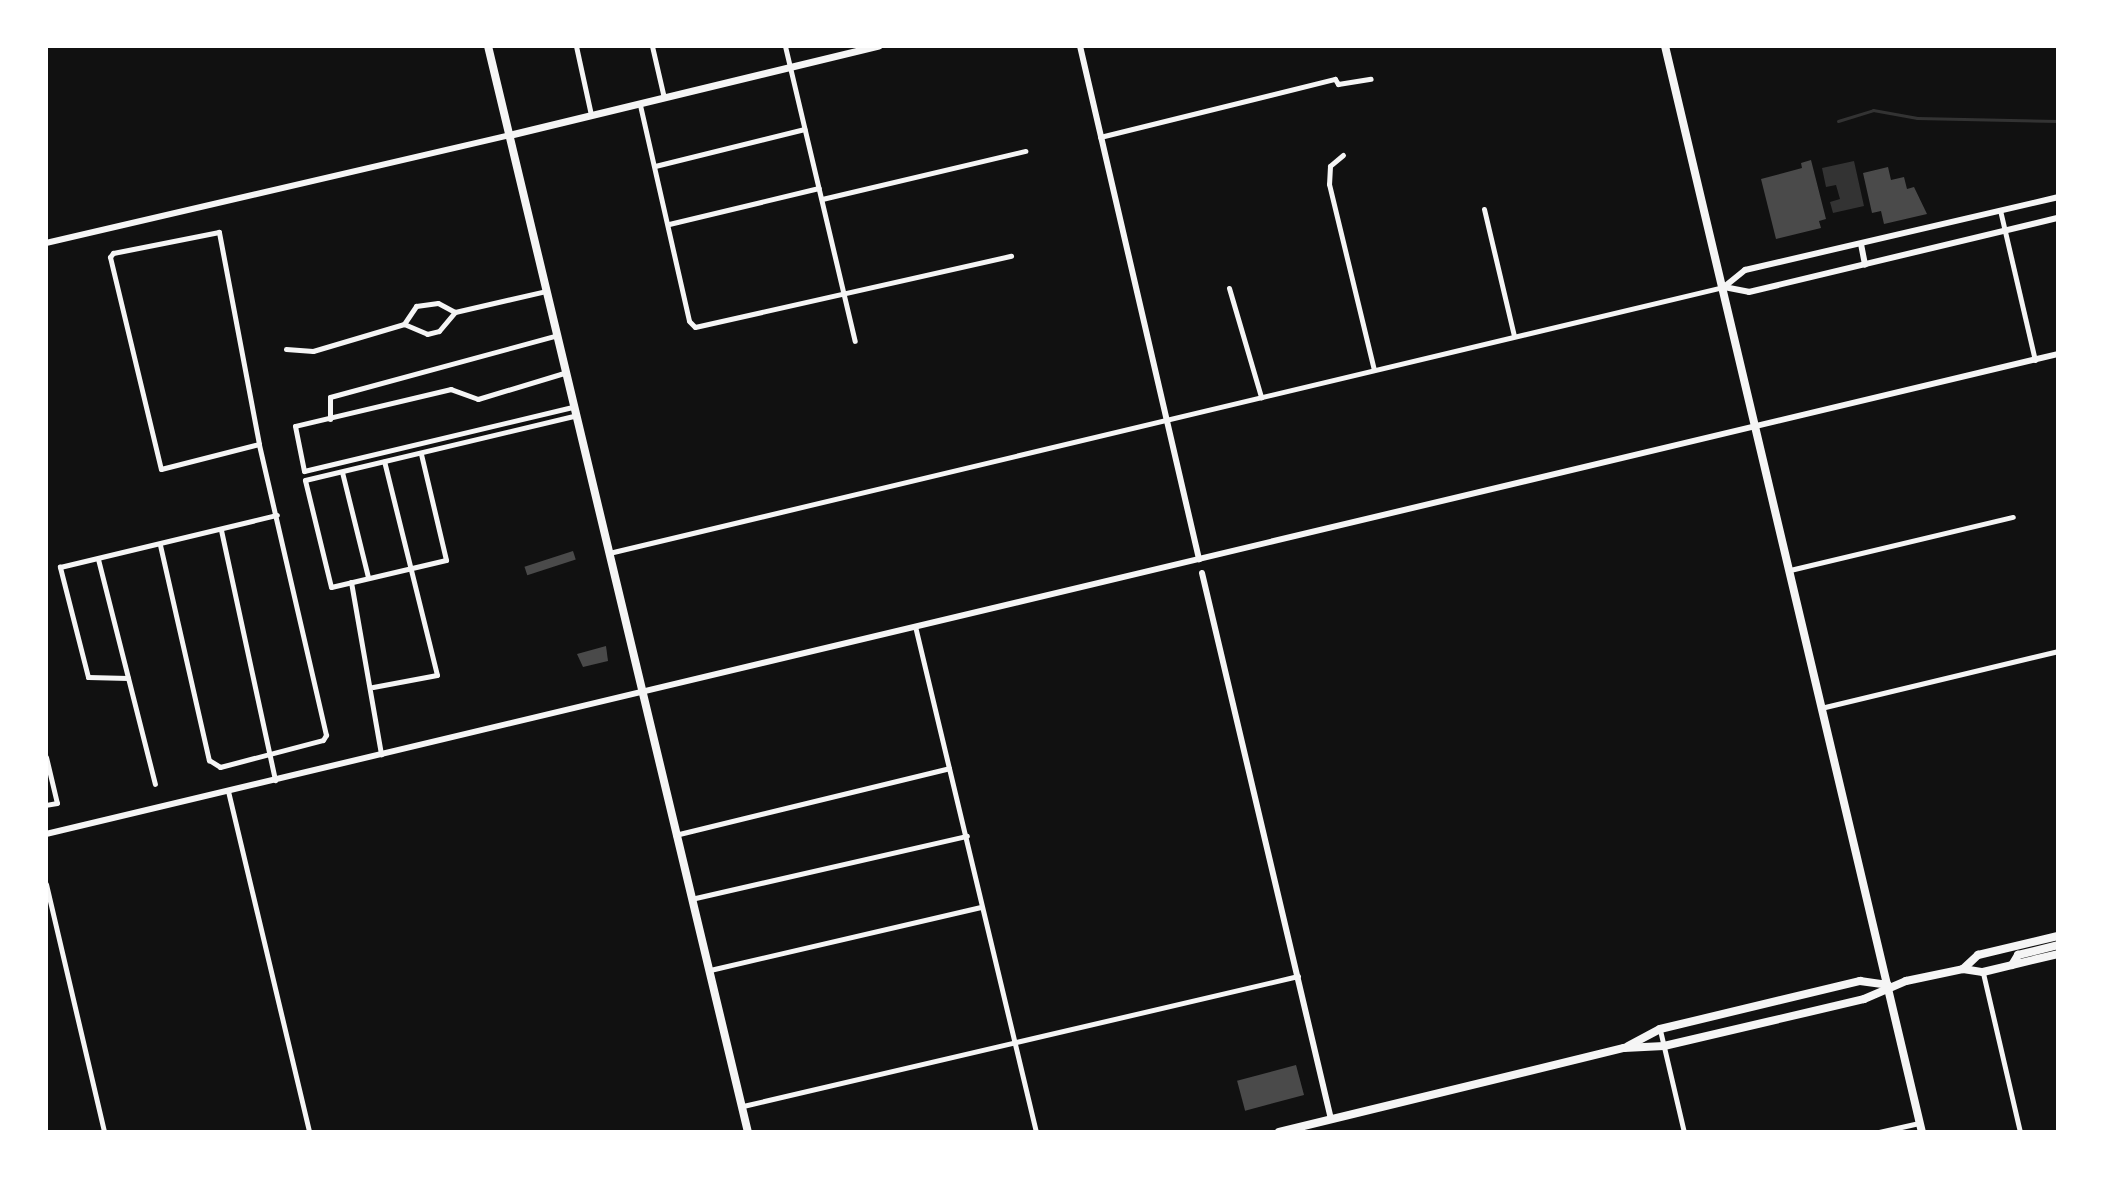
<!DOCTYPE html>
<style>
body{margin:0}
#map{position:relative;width:2104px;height:1178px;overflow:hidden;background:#111;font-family:Lato,sans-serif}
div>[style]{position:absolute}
.water>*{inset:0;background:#333}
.stream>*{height:3px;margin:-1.5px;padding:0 1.5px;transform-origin:1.5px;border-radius:1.5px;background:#333}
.building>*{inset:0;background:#4a4a4a;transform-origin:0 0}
.minor>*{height:5px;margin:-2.5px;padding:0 2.5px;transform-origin:2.5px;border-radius:2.5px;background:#f5f5f5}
.tertiary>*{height:6px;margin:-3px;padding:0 3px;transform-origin:3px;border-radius:3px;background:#f5f5f5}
.secondary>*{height:7px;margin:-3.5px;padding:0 3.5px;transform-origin:3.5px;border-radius:3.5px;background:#f5f5f5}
.primary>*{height:8px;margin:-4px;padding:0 4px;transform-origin:4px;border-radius:4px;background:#f5f5f5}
span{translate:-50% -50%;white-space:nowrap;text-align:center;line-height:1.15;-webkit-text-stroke:8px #fff;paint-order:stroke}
.frame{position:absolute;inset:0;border:48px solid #fff;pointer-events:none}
</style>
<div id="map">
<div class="water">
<i style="clip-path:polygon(1854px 161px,1864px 206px,1833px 213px,1830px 202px,1840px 199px,1836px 185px,1826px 187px,1822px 168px)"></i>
</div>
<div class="stream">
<i style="left:1838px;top:121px;width:37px;rotate:-17deg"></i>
<i style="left:1873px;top:110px;width:45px;rotate:10.3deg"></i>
<i style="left:1917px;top:118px;width:141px;rotate:1.2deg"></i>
</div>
<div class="building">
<i style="clip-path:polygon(1811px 160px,1826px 219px,1819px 221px,1821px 228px,1776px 239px,1761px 179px,1802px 168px,1801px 163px)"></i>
<i style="clip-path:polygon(1888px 167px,1891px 180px,1904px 177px,1907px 189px,1914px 187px,1927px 214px,1884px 224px,1881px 211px,1872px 213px,1863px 173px)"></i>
<i style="left:573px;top:551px;width:9px;height:51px;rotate:72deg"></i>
<i style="clip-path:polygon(606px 646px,608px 661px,583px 667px,577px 654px)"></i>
<i style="left:1296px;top:1065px;width:31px;height:61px;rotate:75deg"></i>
</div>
<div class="minor">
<i style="left:576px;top:46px;width:71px;rotate:77.7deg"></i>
<i style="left:652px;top:46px;width:53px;rotate:77deg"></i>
<i style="left:785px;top:46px;width:303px;rotate:76.7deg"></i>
<i style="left:640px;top:105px;width:221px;rotate:77.2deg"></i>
<i style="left:689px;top:321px;width:8px;rotate:45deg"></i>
<i style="left:695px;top:327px;width:324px;rotate:-12.7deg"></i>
<i style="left:1100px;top:137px;width:242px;rotate:-13.9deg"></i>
<i style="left:1335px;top:79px;width:6px;rotate:59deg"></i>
<i style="left:1338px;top:84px;width:33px;rotate:-9deg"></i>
<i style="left:1343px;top:155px;width:17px;rotate:140deg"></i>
<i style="left:1330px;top:166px;width:18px;rotate:93deg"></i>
<i style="left:1329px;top:184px;width:191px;rotate:76.4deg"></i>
<i style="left:655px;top:166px;width:154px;rotate:-13.9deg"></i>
<i style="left:822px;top:199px;width:209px;rotate:-13.3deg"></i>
<i style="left:1484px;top:209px;width:130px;rotate:76.7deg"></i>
<i style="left:2000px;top:210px;width:154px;rotate:76.9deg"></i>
<i style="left:669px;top:224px;width:154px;rotate:-13.5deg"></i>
<i style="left:1229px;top:288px;width:114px;rotate:73.6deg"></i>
<i style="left:404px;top:324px;width:25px;rotate:23deg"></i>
<i style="left:427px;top:334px;width:12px;rotate:-14deg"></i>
<i style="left:439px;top:331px;width:25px;rotate:-50deg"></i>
<i style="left:455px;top:312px;width:93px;rotate:-13deg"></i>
<i style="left:286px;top:349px;width:27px;rotate:4deg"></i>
<i style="left:313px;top:351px;width:95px;rotate:-16.5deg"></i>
<i style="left:404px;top:324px;width:22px;rotate:-56deg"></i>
<i style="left:416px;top:306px;width:22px;rotate:-8deg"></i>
<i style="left:438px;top:303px;width:19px;rotate:28deg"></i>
<i style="left:564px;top:373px;width:90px;rotate:163.2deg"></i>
<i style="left:478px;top:399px;width:29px;rotate:-160deg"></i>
<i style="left:451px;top:389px;width:160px;rotate:166.7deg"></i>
<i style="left:295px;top:426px;width:46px;rotate:78.7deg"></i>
<i style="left:304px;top:471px;width:276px;rotate:-13.4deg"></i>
<i style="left:330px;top:419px;width:22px;rotate:-90deg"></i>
<i style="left:330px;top:397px;width:233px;rotate:-15.2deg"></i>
<i style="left:421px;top:454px;width:109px;rotate:76.7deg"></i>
<i style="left:446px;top:560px;width:118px;rotate:166.8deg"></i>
<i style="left:331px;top:587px;width:110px;rotate:-103.7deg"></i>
<i style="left:305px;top:480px;width:276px;rotate:-13.4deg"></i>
<i style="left:342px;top:472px;width:108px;rotate:76.1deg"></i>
<i style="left:221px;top:530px;width:256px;rotate:77.8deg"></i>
<i style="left:160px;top:545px;width:221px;rotate:77.2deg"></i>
<i style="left:209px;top:760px;width:13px;rotate:32deg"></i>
<i style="left:220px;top:767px;width:106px;rotate:-14.7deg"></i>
<i style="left:323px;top:740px;width:6px;rotate:-59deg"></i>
<i style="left:326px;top:735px;width:299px;rotate:-103deg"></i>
<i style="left:259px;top:444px;width:216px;rotate:-100.7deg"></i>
<i style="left:219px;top:232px;width:108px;rotate:168.8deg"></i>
<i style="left:113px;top:253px;width:5px;rotate:127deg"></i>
<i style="left:110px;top:257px;width:218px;rotate:76.5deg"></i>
<i style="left:161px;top:469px;width:101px;rotate:-14.3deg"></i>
<i style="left:609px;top:553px;width:1145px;rotate:-13.43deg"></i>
<i style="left:98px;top:559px;width:232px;rotate:75.8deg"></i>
<i style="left:1790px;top:570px;width:229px;rotate:-13.4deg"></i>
<i style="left:351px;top:582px;width:175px;rotate:80.1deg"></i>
<i style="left:915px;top:626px;width:520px;rotate:76.55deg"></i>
<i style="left:128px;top:678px;width:40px;rotate:-178.6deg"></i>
<i style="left:88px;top:677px;width:114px;rotate:-104.3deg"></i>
<i style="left:60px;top:567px;width:223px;rotate:-13.5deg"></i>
<i style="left:373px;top:687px;width:65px;rotate:-10.6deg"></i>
<i style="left:437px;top:675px;width:220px;rotate:-103.9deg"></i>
<i style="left:1825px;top:707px;width:240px;rotate:-13.5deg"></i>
<i style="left:46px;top:757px;width:47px;rotate:76.6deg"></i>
<i style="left:57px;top:803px;width:11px;rotate:170deg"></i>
<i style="left:228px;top:791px;width:350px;rotate:76.6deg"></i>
<i style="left:675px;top:835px;width:282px;rotate:-13.7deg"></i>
<i style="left:46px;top:884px;width:255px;rotate:76.8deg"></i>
<i style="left:691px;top:899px;width:283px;rotate:-12.9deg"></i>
<i style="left:710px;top:970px;width:278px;rotate:-13.1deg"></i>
<i style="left:1983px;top:973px;width:163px;rotate:76.9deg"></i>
<i style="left:1660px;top:1030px;width:105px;rotate:76.8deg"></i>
<i style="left:743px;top:1106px;width:570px;rotate:-13.18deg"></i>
<i style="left:1879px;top:1132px;width:41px;rotate:-12.7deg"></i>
</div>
<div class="tertiary">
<i style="left:1080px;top:46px;width:527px;rotate:76.94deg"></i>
<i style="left:46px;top:243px;width:475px;rotate:-13.1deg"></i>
<i style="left:1861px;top:244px;width:21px;rotate:79deg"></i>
<i style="left:1724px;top:287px;width:27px;rotate:-39deg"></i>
<i style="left:1745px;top:270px;width:321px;rotate:-13.1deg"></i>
<i style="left:1724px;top:287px;width:25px;rotate:11deg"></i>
<i style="left:1749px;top:292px;width:318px;rotate:-13.5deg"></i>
<i style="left:1202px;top:573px;width:561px;rotate:76.71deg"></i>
<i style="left:46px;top:834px;width:2068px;rotate:-13.42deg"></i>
</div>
<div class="secondary">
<i style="left:509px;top:135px;width:380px;rotate:-13.6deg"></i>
</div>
<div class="primary">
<i style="left:488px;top:46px;width:1117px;rotate:76.54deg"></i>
<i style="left:1665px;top:46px;width:1116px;rotate:76.69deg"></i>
<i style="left:2012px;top:965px;width:12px;rotate:-59deg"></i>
<i style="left:2018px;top:955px;width:41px;rotate:-14deg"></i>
<i style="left:1963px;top:969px;width:21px;rotate:-43deg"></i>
<i style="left:1978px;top:955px;width:82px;rotate:-13.4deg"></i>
<i style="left:1628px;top:1046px;width:36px;rotate:-28deg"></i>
<i style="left:1660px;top:1029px;width:206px;rotate:-13.5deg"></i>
<i style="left:1860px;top:981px;width:28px;rotate:8deg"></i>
<i style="left:1279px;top:1132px;width:355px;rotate:-13.7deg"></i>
<i style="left:1624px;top:1048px;width:40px;rotate:-2.9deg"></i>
<i style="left:1664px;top:1046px;width:205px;rotate:-13.2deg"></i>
<i style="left:1864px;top:999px;width:46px;rotate:-23.2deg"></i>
<i style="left:1906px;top:981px;width:58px;rotate:-11.9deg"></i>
<i style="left:1963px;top:969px;width:20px;rotate:9deg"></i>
<i style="left:1983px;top:972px;width:77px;rotate:-13.5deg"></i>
</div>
<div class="frame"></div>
</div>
